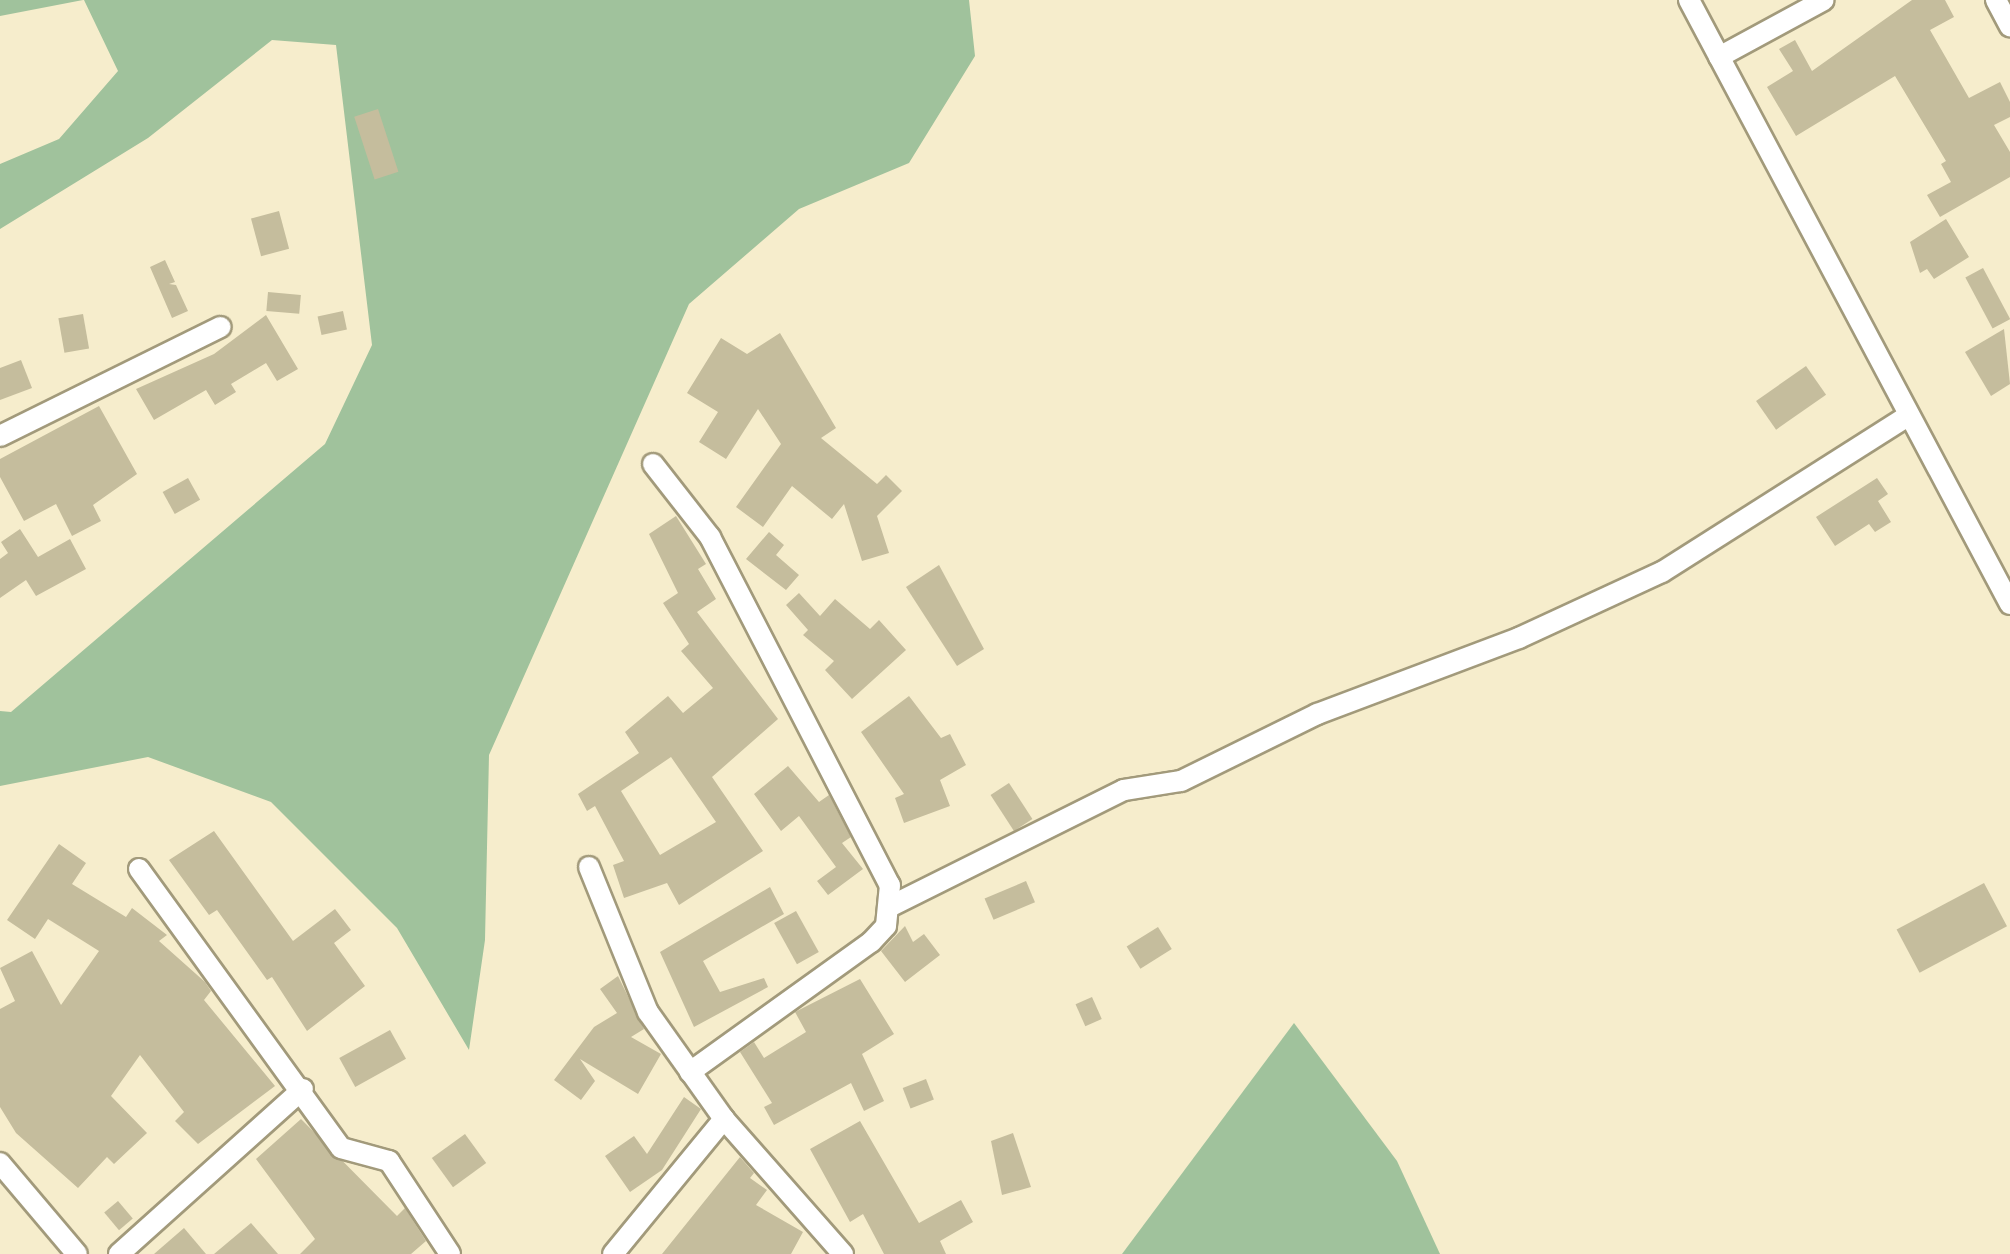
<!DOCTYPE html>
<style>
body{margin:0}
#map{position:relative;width:2010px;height:1254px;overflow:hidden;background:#f6edcc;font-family:Rubik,sans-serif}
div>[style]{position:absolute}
.forest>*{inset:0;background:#a0c29c}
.building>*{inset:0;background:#c5bd9d;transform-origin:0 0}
.roads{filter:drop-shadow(2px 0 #a29a7b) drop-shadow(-2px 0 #a29a7b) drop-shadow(0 2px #a29a7b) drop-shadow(0 -2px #a29a7b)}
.street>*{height:20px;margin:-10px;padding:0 10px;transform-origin:10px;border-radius:10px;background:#fff}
span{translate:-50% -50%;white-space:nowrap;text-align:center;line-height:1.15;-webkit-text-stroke:7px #fff;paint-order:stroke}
</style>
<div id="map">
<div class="forest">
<i style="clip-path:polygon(0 0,83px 0,0 16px)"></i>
<i style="clip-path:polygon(84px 0,969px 0,975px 56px,909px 163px,799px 209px,689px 304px,489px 755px,485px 940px,469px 1050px,397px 928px,271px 802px,148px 757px,0 786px,0 711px,11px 712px,325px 444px,372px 345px,336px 45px,272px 40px,148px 138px,0 229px,0 164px,59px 139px,118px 71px)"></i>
<i style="clip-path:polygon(1294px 1023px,1397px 1161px,1440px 1254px,1122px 1254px)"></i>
</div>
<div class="building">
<i style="clip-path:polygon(1912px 0,1945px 0,1954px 17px,1930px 30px,1969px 98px,2000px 82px,2010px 102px,2010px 117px,1994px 125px,2010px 152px,2010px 177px,1940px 217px,1927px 195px,1951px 182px,1941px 164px,1946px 161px,1895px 76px,1796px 136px,1767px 87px,1793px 71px,1779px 49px,1795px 40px,1812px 71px)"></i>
<i style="left:378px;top:109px;width:66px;height:25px;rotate:72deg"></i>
<i style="left:279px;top:211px;width:39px;height:29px;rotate:75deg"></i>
<i style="clip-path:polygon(1946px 219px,1969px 257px,1934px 279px,1927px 269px,1920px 273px,1910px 242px)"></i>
<i style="clip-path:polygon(165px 260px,175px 282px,169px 284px,176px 285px,188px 311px,172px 318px,150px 267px)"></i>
<i style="left:1983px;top:268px;width:58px;height:20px;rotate:62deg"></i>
<i style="left:268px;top:292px;width:33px;height:19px;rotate:5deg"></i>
<i style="left:343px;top:311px;width:19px;height:26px;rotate:78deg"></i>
<i style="left:83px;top:314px;width:35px;height:25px;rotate:80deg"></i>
<i style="clip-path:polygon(266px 315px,298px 369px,277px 381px,266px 363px,231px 384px,236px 392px,215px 405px,206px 390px,154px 420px,136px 389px,214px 354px)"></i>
<i style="clip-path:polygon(2004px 329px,2010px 384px,1991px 396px,1965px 352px)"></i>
<i style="clip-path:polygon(780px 333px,836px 428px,821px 438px,877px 484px,886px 475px,902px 491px,877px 516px,889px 553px,862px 561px,844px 504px,832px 519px,792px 486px,763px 527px,736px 507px,781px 444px,758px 409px,726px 459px,699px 442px,718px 412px,687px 393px,721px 338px,747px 354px)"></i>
<i style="clip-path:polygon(21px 360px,32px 388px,0 400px,0 368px)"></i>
<i style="left:1806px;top:366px;width:35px;height:61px;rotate:55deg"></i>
<i style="clip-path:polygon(99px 406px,137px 474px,93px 505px,101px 521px,72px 536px,56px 504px,24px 521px,0 477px,0 459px)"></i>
<i style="left:188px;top:478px;width:25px;height:29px;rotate:61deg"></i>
<i style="clip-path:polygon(1877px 478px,1888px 494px,1878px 501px,1891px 522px,1875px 532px,1869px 524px,1835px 546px,1816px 517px)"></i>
<i style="clip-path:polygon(evenodd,676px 516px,706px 564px,698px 569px,716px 599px,697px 612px,778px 719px,712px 777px,763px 851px,679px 905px,667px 883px,624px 898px,613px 865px,624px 861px,595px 806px,587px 811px,578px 794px,639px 753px,625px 732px,668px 696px,683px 713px,713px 688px,681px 651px,689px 644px,663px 603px,678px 593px,649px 534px,676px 516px,671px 757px,716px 822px,660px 855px,621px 791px,671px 757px)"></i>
<i style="clip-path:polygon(20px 529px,38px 557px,70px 539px,86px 569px,36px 596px,26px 580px,0 598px,0 559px,8px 553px,1px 542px)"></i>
<i style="clip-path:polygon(769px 532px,784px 545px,776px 555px,799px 575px,786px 590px,746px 559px)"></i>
<i style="clip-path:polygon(939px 565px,984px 649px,957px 666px,906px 587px)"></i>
<i style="clip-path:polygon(799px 593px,820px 616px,835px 599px,870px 629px,879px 620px,906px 650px,852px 699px,825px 670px,834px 661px,803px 635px,808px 630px,786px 605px)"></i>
<i style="clip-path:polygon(909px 696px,941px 738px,950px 734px,966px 765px,940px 780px,950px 806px,904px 823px,895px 798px,904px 794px,861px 732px)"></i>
<i style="clip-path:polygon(788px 766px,819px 802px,829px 795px,851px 837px,842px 843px,863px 869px,828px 895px,817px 881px,836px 867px,799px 816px,781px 831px,754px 794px)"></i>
<i style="left:1009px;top:783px;width:43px;height:22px;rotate:57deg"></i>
<i style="clip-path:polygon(214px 831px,293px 941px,335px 909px,351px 930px,334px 943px,365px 986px,307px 1031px,272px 977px,267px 980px,217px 910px,209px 915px,169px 860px)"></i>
<i style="clip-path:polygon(59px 844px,86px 863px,72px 884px,126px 917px,132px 908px,167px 935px,159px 941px,205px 982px,211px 991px,204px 1000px,275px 1086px,198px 1144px,175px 1121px,184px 1112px,140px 1055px,111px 1096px,147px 1133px,114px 1164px,107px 1157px,78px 1188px,16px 1133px,0 1107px,0 1009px,15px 1001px,0 968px,32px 951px,61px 1005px,99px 951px,48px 919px,35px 939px,7px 920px)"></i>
<i style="left:1026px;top:881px;width:23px;height:45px;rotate:67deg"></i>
<i style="left:1984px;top:883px;width:49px;height:99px;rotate:62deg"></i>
<i style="clip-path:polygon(770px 887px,784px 914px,703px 961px,720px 992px,764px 978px,768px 987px,694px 1027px,660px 952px)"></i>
<i style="left:796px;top:911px;width:47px;height:25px;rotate:61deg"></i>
<i style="clip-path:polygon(905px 926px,913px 942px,924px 934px,940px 955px,905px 982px,881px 951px)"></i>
<i style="left:1158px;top:927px;width:26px;height:37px;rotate:58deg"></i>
<i style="clip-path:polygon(618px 976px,644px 1029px,631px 1037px,661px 1054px,638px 1094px,580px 1059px,595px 1081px,581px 1100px,554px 1080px,594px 1027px,617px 1013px,600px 989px)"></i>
<i style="clip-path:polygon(860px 979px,894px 1034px,862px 1054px,884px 1101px,864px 1111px,851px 1083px,774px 1125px,764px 1107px,772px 1103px,740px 1052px,754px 1042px,764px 1058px,806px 1032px,795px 1012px)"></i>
<i style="left:1092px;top:997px;width:24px;height:18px;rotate:66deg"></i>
<i style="left:390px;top:1030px;width:33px;height:58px;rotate:61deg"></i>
<i style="left:926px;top:1079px;width:22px;height:25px;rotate:69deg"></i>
<i style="clip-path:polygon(684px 1097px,701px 1109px,662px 1170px,630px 1192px,605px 1156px,634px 1136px,647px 1154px)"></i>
<i style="clip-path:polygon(301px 1119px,397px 1216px,405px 1208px,426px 1241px,411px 1254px,300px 1254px,315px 1239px,256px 1159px)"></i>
<i style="clip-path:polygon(860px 1121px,919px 1223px,961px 1200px,973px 1222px,940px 1241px,946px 1254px,884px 1254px,863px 1214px,850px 1222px,810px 1149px)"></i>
<i style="clip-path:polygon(1013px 1133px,1031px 1187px,1002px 1195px,991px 1141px)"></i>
<i style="left:465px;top:1134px;width:36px;height:41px;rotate:54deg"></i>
<i style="clip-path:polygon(740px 1157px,754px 1173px,750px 1178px,767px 1190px,756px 1205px,803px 1232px,791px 1254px,662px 1254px)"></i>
<i style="left:118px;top:1201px;width:23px;height:18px;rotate:50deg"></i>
<i style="clip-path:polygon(251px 1223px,278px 1254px,214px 1254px)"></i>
<i style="clip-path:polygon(184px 1228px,206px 1254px,154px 1254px)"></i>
</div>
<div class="roads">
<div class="street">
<i style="left:1689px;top:0;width:684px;rotate:62.01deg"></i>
<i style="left:1996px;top:0;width:30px;rotate:62deg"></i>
<i style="left:1719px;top:57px;width:119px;rotate:-28.5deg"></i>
<i style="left:0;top:436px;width:246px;rotate:-26.3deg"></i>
<i style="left:653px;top:464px;width:93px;rotate:52deg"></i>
<i style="left:710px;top:537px;width:392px;rotate:62.7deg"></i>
<i style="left:890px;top:885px;width:41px;rotate:95.6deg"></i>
<i style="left:886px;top:926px;width:22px;rotate:133deg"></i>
<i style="left:871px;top:942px;width:223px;rotate:144.3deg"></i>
<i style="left:589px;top:867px;width:157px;rotate:67.9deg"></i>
<i style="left:648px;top:1012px;width:131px;rotate:54.6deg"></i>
<i style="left:724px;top:1119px;width:180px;rotate:48.6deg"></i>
<i style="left:139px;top:869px;width:344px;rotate:54.1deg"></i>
<i style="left:341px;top:1148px;width:50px;rotate:15.2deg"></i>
<i style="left:389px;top:1161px;width:111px;rotate:56.7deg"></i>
<i style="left:891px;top:906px;width:260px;rotate:-26.5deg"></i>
<i style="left:1124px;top:790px;width:58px;rotate:-9deg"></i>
<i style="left:1181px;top:781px;width:152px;rotate:-26.2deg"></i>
<i style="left:1317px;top:714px;width:216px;rotate:-20.6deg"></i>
<i style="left:1519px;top:638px;width:157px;rotate:-24.8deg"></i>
<i style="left:1662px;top:572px;width:289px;rotate:-32.4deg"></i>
<i style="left:0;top:1163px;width:119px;rotate:49.8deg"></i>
<i style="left:119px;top:1254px;width:247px;rotate:-41.9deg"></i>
<i style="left:613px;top:1254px;width:175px;rotate:-50.6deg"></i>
</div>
</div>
</div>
